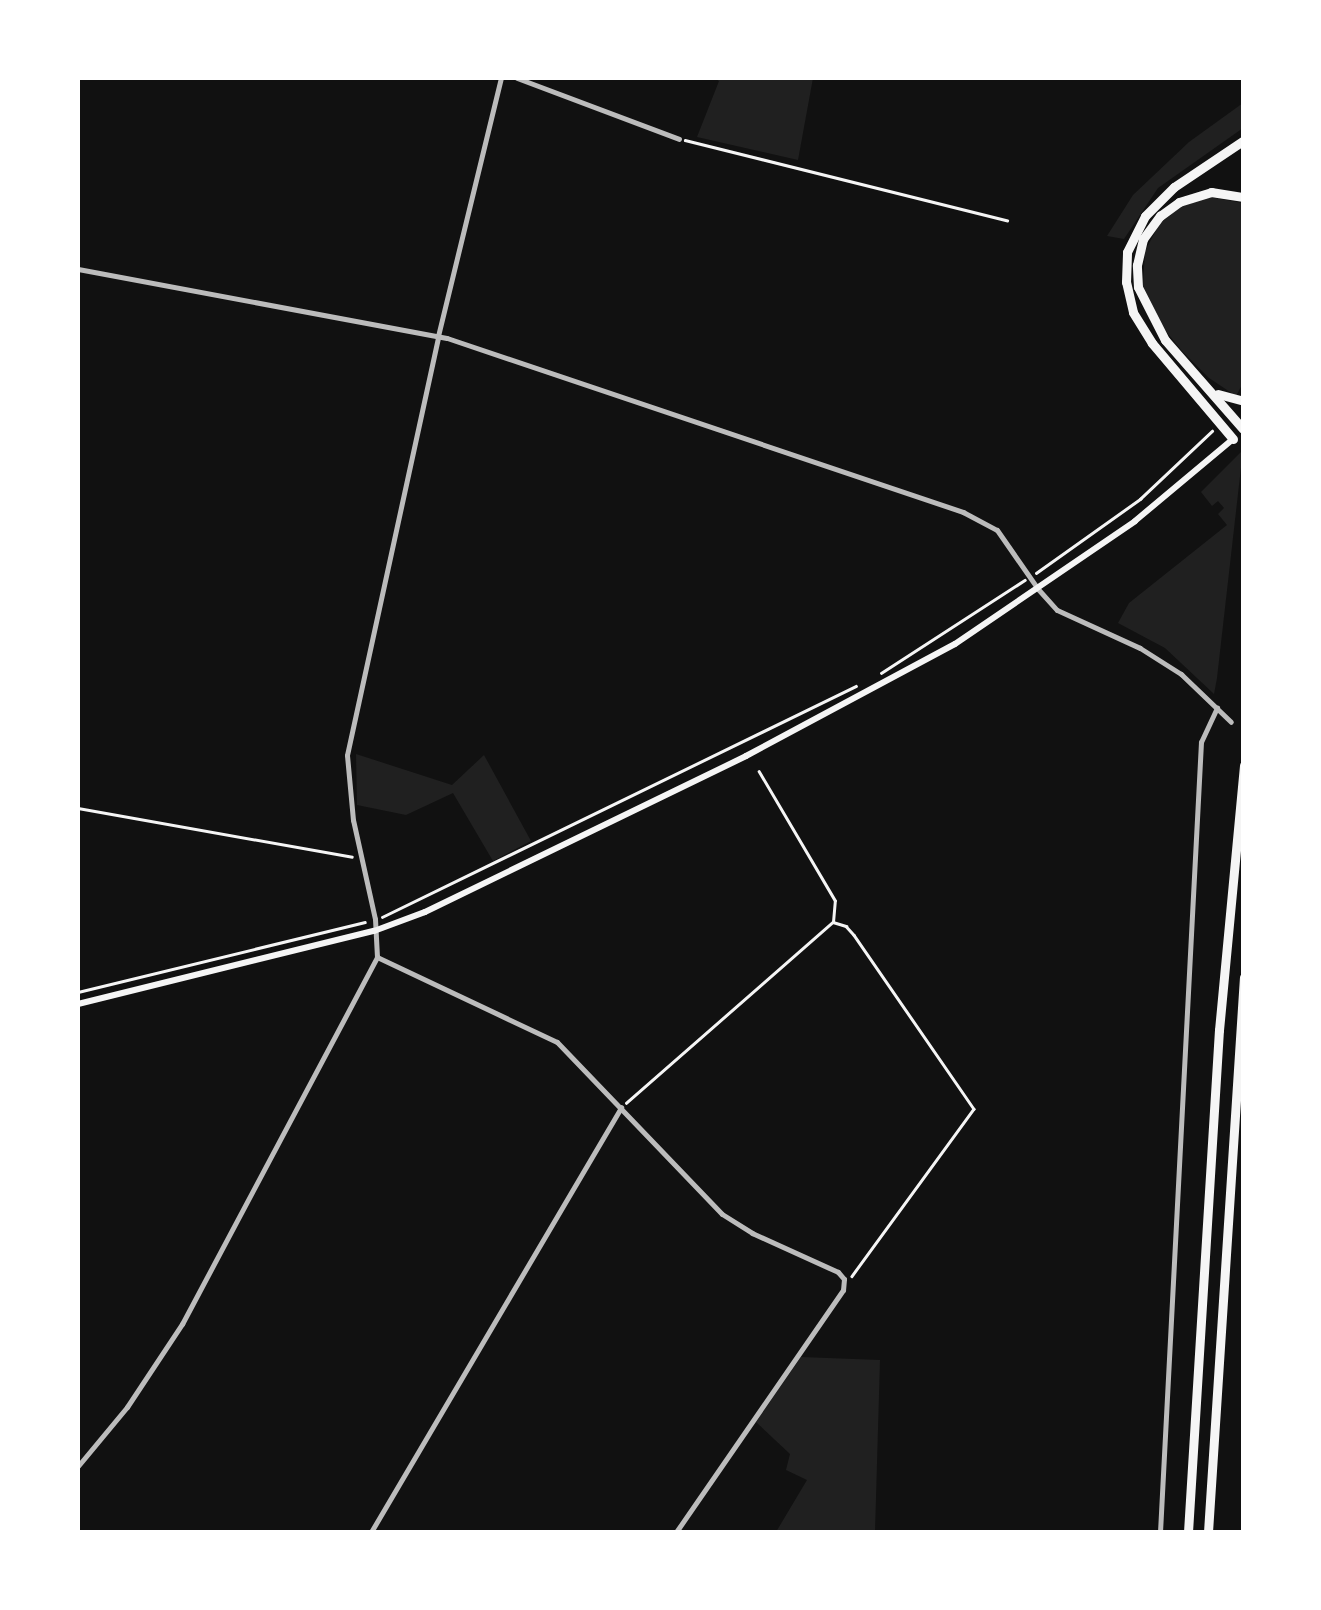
<!DOCTYPE html>
<style>
body{margin:0}
#map{position:relative;width:1321px;height:1610px;overflow:hidden;background:#111;font-family:Montserrat,sans-serif}
div>[style]{position:absolute}
.green>*{inset:0;background:#202020}
.path>*{height:2.5px;margin:-1.25px;padding:0 1.25px;transform-origin:1.25px;border-radius:1.25px;background:#f5f5f5}
.minor>*{height:5px;margin:-2.5px;padding:0 2.5px;transform-origin:2.5px;border-radius:2.5px;background:#bcbcbc}
.tertiary>*{height:5px;margin:-2.5px;padding:0 2.5px;transform-origin:2.5px;border-radius:2.5px;background:#bcbcbc}
.secondary>*{height:6px;margin:-3px;padding:0 3px;transform-origin:3px;border-radius:3px;background:#f5f5f5}
.motorway>*{height:9px;margin:-4.5px;padding:0 4.5px;transform-origin:4.5px;border-radius:4.5px;background:#f5f5f5}
span{translate:-50% -50%;white-space:nowrap;text-align:center;line-height:1.15;-webkit-text-stroke:8px #fff;paint-order:stroke}
.frame{position:absolute;inset:0;border:80px solid #fff;pointer-events:none}
</style>
<div id="map">
<div class="green">
<i style="clip-path:polygon(714px 78px,813px 78px,798px 160px,697px 137px,719px 81px)"></i>
<i style="clip-path:polygon(1243px 103px,1243px 128px,1158px 188px,1124px 239px,1107px 236px,1133px 195px,1189px 142px)"></i>
<i style="clip-path:polygon(1209px 197px,1243px 203px,1243px 383px,1236px 396px,1209px 378px,1182px 351px,1160px 324px,1143px 286px,1145px 251px,1160px 223px,1186px 203px)"></i>
<i style="clip-path:polygon(1243px 450px,1217px 678px,1214px 694px,1165px 648px,1118px 623px,1129px 603px,1227px 525px,1218px 514px,1224px 508px,1218px 501px,1212px 506px,1201px 492px)"></i>
<i style="clip-path:polygon(356px 754px,452px 785px,484px 755px,531px 841px,493px 861px,453px 793px,406px 815px,357px 805px)"></i>
<i style="clip-path:polygon(801px 1357px,880px 1360px,875px 1532px,776px 1532px,807px 1480px,786px 1470px,790px 1454px,756px 1422px)"></i>
</div>
<div class="path">
<i style="left:685px;top:140px;width:332px;rotate:14deg"></i>
<i style="left:1036px;top:573px;width:128px;rotate:-35.4deg"></i>
<i style="left:1140px;top:499px;width:99px;rotate:-43.4deg"></i>
<i style="left:881px;top:673px;width:171px;rotate:-32.9deg"></i>
<i style="left:78px;top:808px;width:278px;rotate:10.1deg"></i>
<i style="left:382px;top:917px;width:527px;rotate:-25.98deg"></i>
<i style="left:833px;top:922px;width:14px;rotate:17deg"></i>
<i style="left:846px;top:926px;width:12px;rotate:48deg"></i>
<i style="left:854px;top:935px;width:211px;rotate:55.4deg"></i>
<i style="left:974px;top:1109px;width:207px;rotate:126.1deg"></i>
<i style="left:78px;top:992px;width:295px;rotate:-13.7deg"></i>
<i style="left:626px;top:1103px;width:275px;rotate:-41.2deg"></i>
<i style="left:833px;top:922px;width:21px;rotate:-85deg"></i>
<i style="left:835px;top:901px;width:150px;rotate:-120.5deg"></i>
</div>
<div class="minor">
<i style="left:517px;top:78px;width:173px;rotate:20.6deg"></i>
<i style="left:78px;top:269px;width:375px;rotate:10.6deg"></i>
<i style="left:447px;top:338px;width:545px;rotate:18.63deg"></i>
<i style="left:963px;top:512px;width:38px;rotate:28deg"></i>
<i style="left:997px;top:530px;width:72px;rotate:55.2deg"></i>
<i style="left:377px;top:957px;width:199px;rotate:25.3deg"></i>
<i style="left:557px;top:1042px;width:238px;rotate:46.2deg"></i>
<i style="left:722px;top:1214px;width:36px;rotate:32deg"></i>
<i style="left:752px;top:1233px;width:94px;rotate:24.4deg"></i>
<i style="left:838px;top:1272px;width:9px;rotate:49deg"></i>
<i style="left:844px;top:1279px;width:11px;rotate:95deg"></i>
<i style="left:843px;top:1290px;width:294px;rotate:124.6deg"></i>
<i style="left:78px;top:1466px;width:77px;rotate:-50.3deg"></i>
<i style="left:127px;top:1407px;width:100px;rotate:-56.5deg"></i>
<i style="left:182px;top:1324px;width:416px;rotate:-62deg"></i>
<i style="left:377px;top:957px;width:38px;rotate:-93deg"></i>
<i style="left:375px;top:919px;width:101px;rotate:-102.5deg"></i>
<i style="left:353px;top:820px;width:65px;rotate:-95.3deg"></i>
<i style="left:347px;top:755px;width:429px;rotate:-77.7deg"></i>
<i style="left:438px;top:336px;width:266px;rotate:-76.3deg"></i>
<i style="left:371px;top:1532px;width:493px;rotate:-59.5deg"></i>
<i style="left:1160px;top:1532px;width:791px;rotate:-87.03deg"></i>
<i style="left:1201px;top:742px;width:38px;rotate:-65deg"></i>
</div>
<div class="tertiary">
<i style="left:1038px;top:589px;width:28px;rotate:48deg"></i>
<i style="left:1057px;top:610px;width:91px;rotate:24.6deg"></i>
<i style="left:1140px;top:648px;width:49px;rotate:32.4deg"></i>
<i style="left:1181px;top:674px;width:69px;rotate:43.8deg"></i>
</div>
<div class="secondary">
<i style="left:78px;top:1004px;width:305px;rotate:-13.9deg"></i>
<i style="left:374px;top:931px;width:54px;rotate:-20.4deg"></i>
<i style="left:425px;top:912px;width:357px;rotate:-25.9deg"></i>
<i style="left:746px;top:756px;width:237px;rotate:-28.2deg"></i>
<i style="left:955px;top:644px;width:218px;rotate:-34.3deg"></i>
<i style="left:1135px;top:521px;width:128px;rotate:-39.9deg"></i>
</div>
<div class="motorway">
<i style="left:1218px;top:394px;width:27px;rotate:15deg"></i>
<i style="left:1243px;top:429px;width:118px;rotate:-131.2deg"></i>
<i style="left:1165px;top:340px;width:59px;rotate:-117deg"></i>
<i style="left:1138px;top:287px;width:22px;rotate:-93deg"></i>
<i style="left:1137px;top:265px;width:27px;rotate:-77deg"></i>
<i style="left:1143px;top:239px;width:29px;rotate:-54deg"></i>
<i style="left:1160px;top:216px;width:24px;rotate:-36deg"></i>
<i style="left:1179px;top:202px;width:34px;rotate:-17deg"></i>
<i style="left:1211px;top:192px;width:33px;rotate:9deg"></i>
<i style="left:1233px;top:439px;width:126px;rotate:-130.2deg"></i>
<i style="left:1152px;top:343px;width:36px;rotate:-122deg"></i>
<i style="left:1133px;top:312px;width:31px;rotate:-103deg"></i>
<i style="left:1126px;top:282px;width:30px;rotate:-88deg"></i>
<i style="left:1127px;top:252px;width:40px;rotate:-63.4deg"></i>
<i style="left:1145px;top:216px;width:41px;rotate:-45deg"></i>
<i style="left:1174px;top:187px;width:84px;rotate:-33.9deg"></i>
<i style="left:1188px;top:1532px;width:503px;rotate:-86.47deg"></i>
<i style="left:1219px;top:1030px;width:266px;rotate:-84.6deg"></i>
<i style="left:1208px;top:1532px;width:556px;rotate:-86.29deg"></i>
</div>
<div class="frame"></div>
</div>
